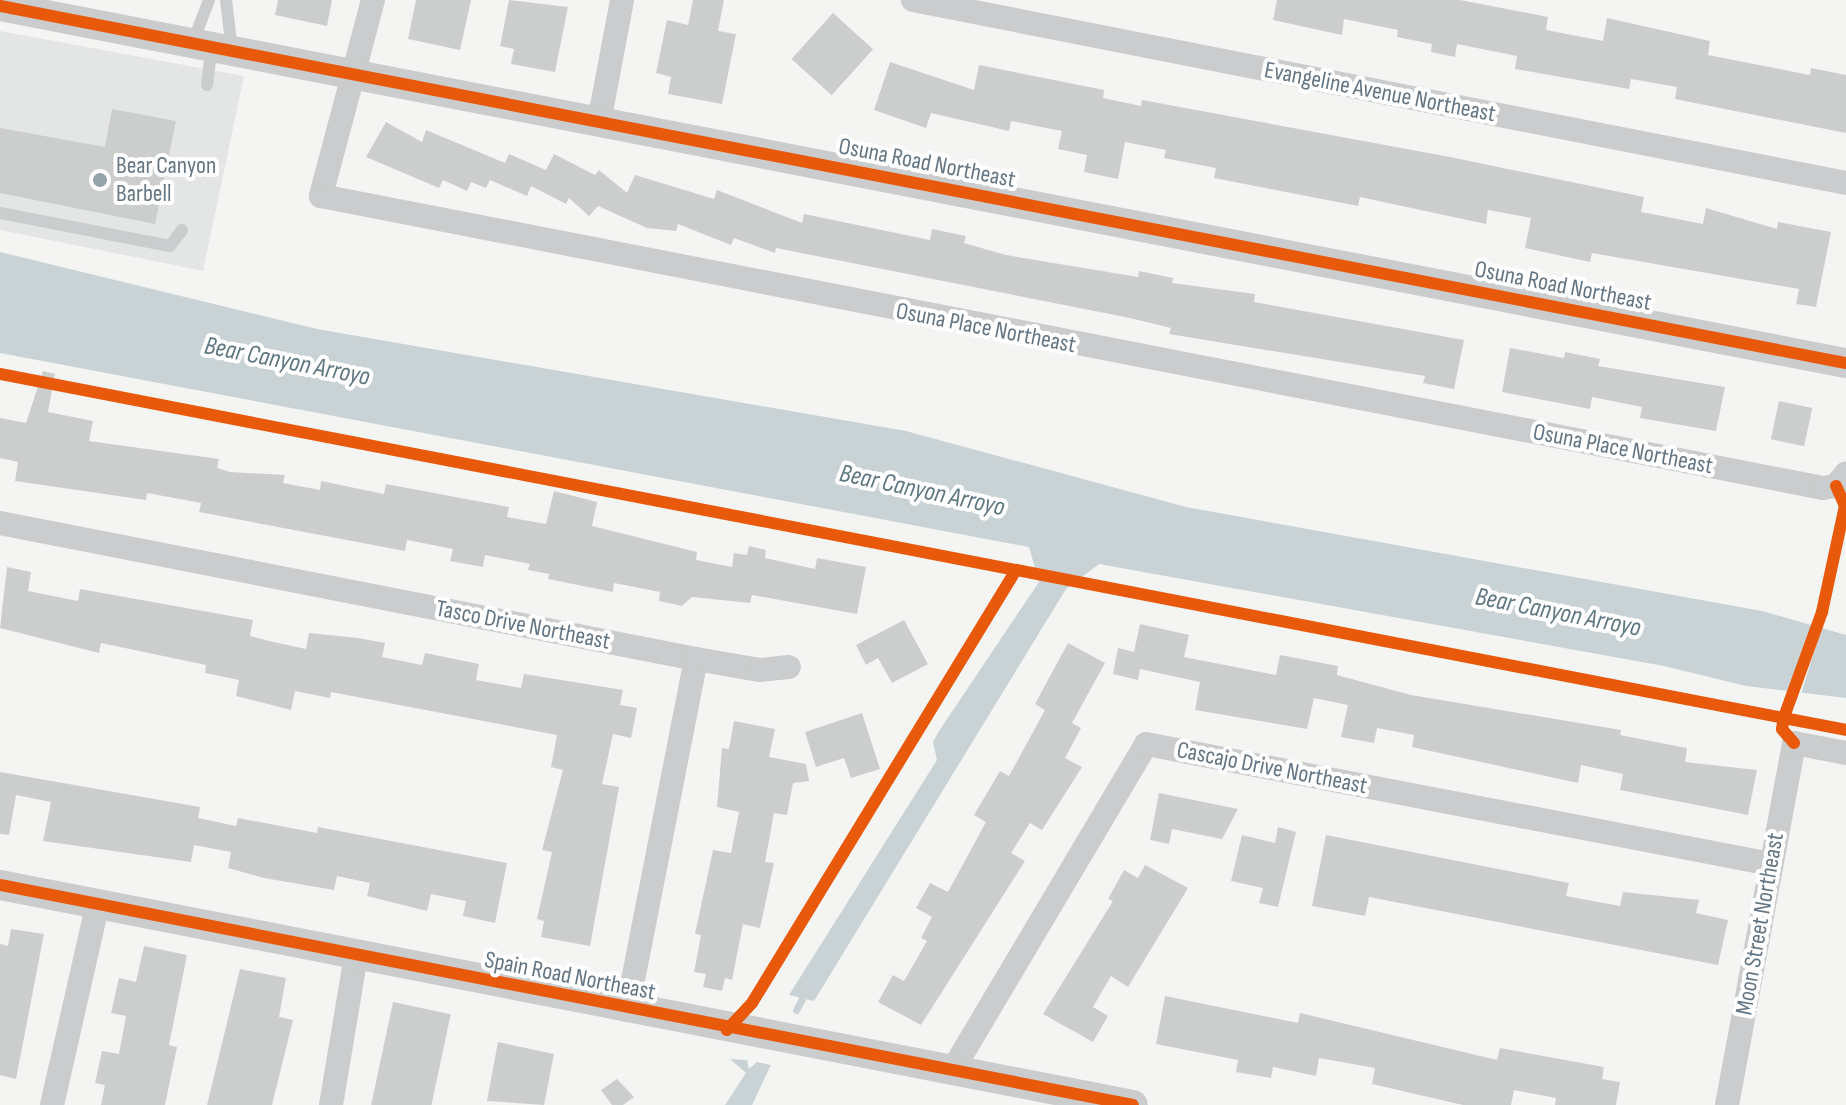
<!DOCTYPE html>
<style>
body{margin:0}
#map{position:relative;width:1846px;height:1105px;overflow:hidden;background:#f4f5f3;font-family:"Sofia Sans Condensed",sans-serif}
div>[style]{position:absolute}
.built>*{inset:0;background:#e4e6e5}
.water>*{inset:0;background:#c9d2d4}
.pier>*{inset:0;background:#f4f5f3;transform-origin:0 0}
.stream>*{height:7px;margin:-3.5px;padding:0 3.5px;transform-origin:3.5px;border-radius:3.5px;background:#c9d2d4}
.building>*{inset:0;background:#cccece;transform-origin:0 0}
.service>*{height:12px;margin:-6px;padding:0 6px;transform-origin:6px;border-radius:6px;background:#cacccd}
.minor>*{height:24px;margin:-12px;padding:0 12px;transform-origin:12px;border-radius:12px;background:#cacccd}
.tertiary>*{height:30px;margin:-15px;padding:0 15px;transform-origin:15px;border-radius:15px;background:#cacccd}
.cycleway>*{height:12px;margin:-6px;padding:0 6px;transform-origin:6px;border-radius:6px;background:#e8590c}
.dots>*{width:22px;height:22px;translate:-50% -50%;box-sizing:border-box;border:4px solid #fff;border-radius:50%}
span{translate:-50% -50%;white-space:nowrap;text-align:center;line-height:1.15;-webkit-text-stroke:8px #fff;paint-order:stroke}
.street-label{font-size:24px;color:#647583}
.poi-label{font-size:24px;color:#647583}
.left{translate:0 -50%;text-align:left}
.water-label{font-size:26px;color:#5f7780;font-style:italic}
</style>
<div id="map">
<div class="built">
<i style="clip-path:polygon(0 31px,244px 76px,203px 271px,0 230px)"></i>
</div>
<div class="water">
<i style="clip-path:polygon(0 252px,317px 329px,906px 431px,1186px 507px,1762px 611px,1846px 635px,1846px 698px,1746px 686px,1664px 666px,1099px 564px,1066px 589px,814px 1001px,789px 995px,937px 760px,933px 742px,939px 731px,1039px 582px,1029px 547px,0 353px)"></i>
<i style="clip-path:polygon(730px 1059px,747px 1060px,749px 1069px,757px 1062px,771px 1065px,752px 1105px,725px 1105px,746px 1073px)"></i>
</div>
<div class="pier">
<i style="left:1813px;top:621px;width:10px;height:78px;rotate:17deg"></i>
</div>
<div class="stream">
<i style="left:796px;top:1010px;width:21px;rotate:-62deg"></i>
</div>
<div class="building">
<i style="clip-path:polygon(278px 0,332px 0,327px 26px,275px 15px)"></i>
<i style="clip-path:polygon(416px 0,471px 0,460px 50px,408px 39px)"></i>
<i style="clip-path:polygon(509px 0,568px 7px,555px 72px,511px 64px,514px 49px,500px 46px)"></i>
<i style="clip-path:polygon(693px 0,724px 0,718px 31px,736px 34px,722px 104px,668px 94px,671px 77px,656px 73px,667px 20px,688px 25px)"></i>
<i style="clip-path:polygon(1277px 0,1460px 0,1548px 17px,1546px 30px,1603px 41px,1607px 18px,1710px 41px,1708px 55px,1810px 75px,1811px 68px,1846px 75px,1846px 133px,1675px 99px,1677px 87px,1631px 79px,1629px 89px,1515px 69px,1517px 56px,1457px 44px,1455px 57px,1431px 52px,1432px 44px,1397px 37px,1398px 30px,1344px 19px,1342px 35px,1273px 20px)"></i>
<i style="left:833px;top:13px;width:54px;height:62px;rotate:42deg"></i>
<i style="clip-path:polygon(890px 62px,974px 90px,979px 65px,1104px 90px,1103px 98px,1141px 106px,1142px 100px,1450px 157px,1644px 197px,1641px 212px,1703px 224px,1706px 208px,1777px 229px,1778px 222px,1831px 232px,1816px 307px,1796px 304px,1799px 289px,1592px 253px,1590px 262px,1525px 248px,1531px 218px,1488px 210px,1486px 224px,1360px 197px,1358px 206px,1214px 178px,1216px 168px,1164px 158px,1166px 150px,1125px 142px,1118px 179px,1084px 172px,1087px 155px,1058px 149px,1062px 131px,1011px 121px,1009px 131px,931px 113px,926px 128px,874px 110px)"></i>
<i style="clip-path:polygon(112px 109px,176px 121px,155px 224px,0 193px,0 128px,105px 147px)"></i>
<i style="clip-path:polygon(386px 122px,422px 142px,426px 130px,505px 163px,509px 154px,546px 170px,554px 154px,595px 175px,599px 170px,627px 193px,635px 175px,714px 199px,717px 190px,802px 223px,804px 214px,930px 240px,932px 229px,966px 236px,964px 243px,1006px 255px,1138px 277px,1139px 271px,1173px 278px,1172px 283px,1255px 294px,1254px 302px,1464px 340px,1454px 389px,1423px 383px,1425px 376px,1169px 334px,1171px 328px,1130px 318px,776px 248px,775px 253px,734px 238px,731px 245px,678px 224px,676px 231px,647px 228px,598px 206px,589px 216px,569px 198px,566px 204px,531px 186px,527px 196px,490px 180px,486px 188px,471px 182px,467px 191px,443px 180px,439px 188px,366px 157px)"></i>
<i style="clip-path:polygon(1510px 348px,1564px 358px,1565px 352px,1600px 359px,1598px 366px,1725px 387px,1716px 431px,1640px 418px,1642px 407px,1592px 397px,1590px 409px,1502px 392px)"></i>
<i style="clip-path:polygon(43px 371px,55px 374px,48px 412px,93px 421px,89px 441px,219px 459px,217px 468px,230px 472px,285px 475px,283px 483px,320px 490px,321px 481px,384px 494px,386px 484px,509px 507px,507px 517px,546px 524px,554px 491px,597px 502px,592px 526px,697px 552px,696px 560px,732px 567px,734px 553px,747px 555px,749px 546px,766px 550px,765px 558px,815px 569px,817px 558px,866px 567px,857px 614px,752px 595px,750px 603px,692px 597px,682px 606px,659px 601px,660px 592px,614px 583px,613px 592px,548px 579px,549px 574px,528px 570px,530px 564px,485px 555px,483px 567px,450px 561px,453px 549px,407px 540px,405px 551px,199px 512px,201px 503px,147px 493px,146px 500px,15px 481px,18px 462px,0 458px,0 418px,26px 423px)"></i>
<i style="left:1779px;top:401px;width:34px;height:39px;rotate:12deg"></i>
<i style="clip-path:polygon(7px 567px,31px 572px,28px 591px,78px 601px,80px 589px,253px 620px,250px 636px,269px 641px,306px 649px,309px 633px,358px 638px,385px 643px,382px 657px,422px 665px,425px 653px,479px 664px,476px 680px,521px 688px,524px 674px,623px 690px,620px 705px,637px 708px,631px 738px,613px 734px,602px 784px,619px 787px,590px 946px,541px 937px,544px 921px,537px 919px,552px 852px,542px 850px,563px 770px,551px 767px,557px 735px,331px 692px,330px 698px,295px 691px,291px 710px,236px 696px,239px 680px,205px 673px,206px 665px,101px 643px,99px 653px,0 628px)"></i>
<i style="clip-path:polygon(904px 620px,928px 664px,892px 683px,878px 658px,866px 665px,856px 645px)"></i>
<i style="clip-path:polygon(1140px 624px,1189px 635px,1184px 657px,1276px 675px,1280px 655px,1338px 666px,1337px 675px,1411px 695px,1621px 730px,1620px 735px,1687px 748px,1685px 762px,1757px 770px,1748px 815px,1620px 790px,1623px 774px,1581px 765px,1578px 783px,1412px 747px,1414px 735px,1377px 728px,1374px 743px,1341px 737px,1348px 705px,1314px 698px,1307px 729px,1195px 710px,1200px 682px,1140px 669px,1138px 680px,1113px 674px,1118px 648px,1134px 652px)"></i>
<i style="clip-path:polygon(1068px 643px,1105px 663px,1072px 723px,1081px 728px,1065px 758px,1082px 767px,1042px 830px,1030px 823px,1011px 853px,1025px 861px,921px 1025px,878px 1002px,893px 975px,904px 981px,927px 941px,921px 938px,932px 917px,916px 908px,930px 883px,948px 892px,986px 822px,974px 815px,1000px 771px,1009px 776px,1045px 710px,1035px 704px)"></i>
<i style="clip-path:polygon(862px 713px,880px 769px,851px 778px,844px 758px,816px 767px,805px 732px)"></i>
<i style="clip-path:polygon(734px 721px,775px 729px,769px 757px,806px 764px,809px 781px,793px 783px,787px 815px,774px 813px,765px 862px,774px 863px,760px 928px,743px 924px,732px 980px,725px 978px,722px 991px,703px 987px,706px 974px,694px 972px,701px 935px,695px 934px,713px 850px,731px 853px,739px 812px,717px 807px,722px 748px,729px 749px)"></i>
<i style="clip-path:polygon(0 772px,200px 807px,198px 818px,236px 826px,238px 818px,317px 833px,318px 827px,507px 863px,495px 923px,463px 916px,466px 901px,431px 894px,427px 911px,367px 896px,370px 883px,337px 876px,334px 890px,264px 878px,228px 868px,231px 852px,194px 845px,191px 862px,43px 841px,51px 802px,16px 795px,9px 835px,0 834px)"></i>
<i style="clip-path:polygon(1159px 793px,1238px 809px,1222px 839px,1172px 829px,1169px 844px,1150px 840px)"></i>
<i style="clip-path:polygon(1278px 827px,1296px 832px,1278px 907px,1259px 903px,1263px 888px,1231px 881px,1242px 835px,1275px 843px)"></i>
<i style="clip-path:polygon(1326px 835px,1569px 883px,1566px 896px,1620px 906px,1623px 892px,1699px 900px,1696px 913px,1728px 920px,1718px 965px,1369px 897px,1365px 916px,1312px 906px)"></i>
<i style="clip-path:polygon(1145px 865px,1188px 888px,1128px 987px,1111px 976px,1093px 1007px,1108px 1016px,1093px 1042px,1043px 1014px,1113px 901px,1108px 899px,1124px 870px,1138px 878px)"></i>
<i style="clip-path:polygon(11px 929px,44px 934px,16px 1079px,0 1075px,0 944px,8px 946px)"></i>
<i style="clip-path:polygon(144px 946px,187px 955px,169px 1045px,177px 1047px,165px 1105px,101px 1105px,105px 1085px,95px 1083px,102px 1051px,119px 1054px,126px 1016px,111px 1013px,119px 978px,136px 982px)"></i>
<i style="clip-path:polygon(240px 969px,286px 978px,279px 1017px,293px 1020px,272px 1105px,207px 1105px)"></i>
<i style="clip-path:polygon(1165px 996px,1298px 1023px,1300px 1013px,1497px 1060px,1500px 1048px,1604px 1067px,1602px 1079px,1620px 1082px,1616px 1105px,1555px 1105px,1556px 1098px,1514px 1090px,1511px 1105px,1463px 1105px,1372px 1084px,1375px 1068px,1319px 1058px,1316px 1076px,1273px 1067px,1271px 1078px,1236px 1072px,1238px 1060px,1156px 1044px)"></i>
<i style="left:393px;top:1002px;width:59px;height:105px;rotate:12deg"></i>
<i style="clip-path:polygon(498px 1042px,554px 1054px,544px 1105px,487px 1101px)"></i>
<i style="clip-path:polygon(617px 1079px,634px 1097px,623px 1105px,612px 1105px,601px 1090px)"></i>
</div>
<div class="service">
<i style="left:226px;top:0;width:50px;rotate:83.2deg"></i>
<i style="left:193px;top:42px;width:45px;rotate:-69.1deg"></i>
<i style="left:207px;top:85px;width:39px;rotate:-83deg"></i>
<i style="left:0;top:213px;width:173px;rotate:11deg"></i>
<i style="left:170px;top:246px;width:20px;rotate:-53deg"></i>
</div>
<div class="minor">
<i style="left:373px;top:0;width:203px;rotate:104.9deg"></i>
<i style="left:321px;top:196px;width:1530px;rotate:11deg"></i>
<i style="left:1823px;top:488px;width:13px;rotate:-9deg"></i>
<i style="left:1836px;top:486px;width:16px;rotate:-52deg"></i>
<i style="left:913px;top:0;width:951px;rotate:11.1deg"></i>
<i style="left:599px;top:122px;width:124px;rotate:-79.3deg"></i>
<i style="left:0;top:523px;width:709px;rotate:11.06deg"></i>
<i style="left:696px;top:659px;width:358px;rotate:101.1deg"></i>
<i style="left:696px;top:659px;width:65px;rotate:9.8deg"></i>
<i style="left:760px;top:670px;width:29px;rotate:-6deg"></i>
<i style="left:952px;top:1071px;width:380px;rotate:-59.3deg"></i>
<i style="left:1146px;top:744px;width:636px;rotate:10.87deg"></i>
<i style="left:52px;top:1105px;width:207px;rotate:-77.2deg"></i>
<i style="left:331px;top:1105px;width:151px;rotate:-80.5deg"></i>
<i style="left:1727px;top:1105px;width:368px;rotate:-79.5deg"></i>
<i style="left:1794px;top:743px;width:53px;rotate:10.9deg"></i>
</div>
<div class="tertiary">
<i style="left:0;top:6px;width:1880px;rotate:10.95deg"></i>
<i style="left:0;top:885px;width:1154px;rotate:10.99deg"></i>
</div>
<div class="cycleway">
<i style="left:0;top:6px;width:1880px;rotate:10.95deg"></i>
<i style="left:0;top:374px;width:1035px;rotate:10.92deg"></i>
<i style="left:1016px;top:570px;width:507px;rotate:121.37deg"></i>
<i style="left:752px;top:1003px;width:37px;rotate:133deg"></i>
<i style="left:1016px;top:570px;width:845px;rotate:10.91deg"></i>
<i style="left:1794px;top:743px;width:18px;rotate:-131deg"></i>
<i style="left:1782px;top:729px;width:12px;rotate:-81deg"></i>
<i style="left:1784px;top:717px;width:112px;rotate:-70.1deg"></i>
<i style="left:1822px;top:612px;width:108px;rotate:-77.8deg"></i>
<i style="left:1845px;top:506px;width:22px;rotate:-114deg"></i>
<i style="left:0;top:885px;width:1154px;rotate:10.99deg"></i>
</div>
<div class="dots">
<i style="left:100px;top:180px;background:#96a2aa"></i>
</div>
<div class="street-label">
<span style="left:1380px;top:92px;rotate:11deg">Evangeline Avenue Northeast</span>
<span style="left:927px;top:163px;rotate:11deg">Osuna Road Northeast</span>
<span style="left:1563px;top:286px;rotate:11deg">Osuna Road Northeast</span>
<span style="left:986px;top:328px;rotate:11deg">Osuna Place Northeast</span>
<span style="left:1623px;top:449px;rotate:11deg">Osuna Place Northeast</span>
<span style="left:523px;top:625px;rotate:11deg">Tasco Drive Northeast</span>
<span style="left:1272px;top:768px;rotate:11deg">Cascajo Drive Northeast</span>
<span style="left:1760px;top:924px;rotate:-80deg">Moon Street Northeast</span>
<span style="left:570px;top:976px;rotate:11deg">Spain Road Northeast</span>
</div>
<div class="poi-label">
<span class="left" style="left:116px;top:180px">Bear Canyon<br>Barbell</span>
</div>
<div class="water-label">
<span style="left:287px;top:362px;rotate:11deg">Bear Canyon Arroyo</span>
<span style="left:922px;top:491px;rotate:12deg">Bear Canyon Arroyo</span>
<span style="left:1558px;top:613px;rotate:11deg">Bear Canyon Arroyo</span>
</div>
</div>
